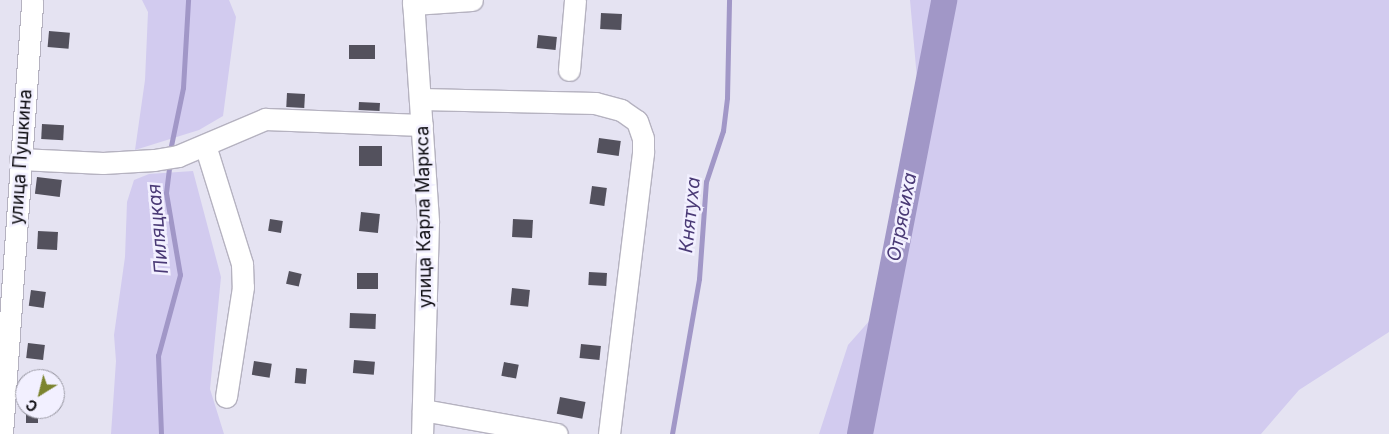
<!DOCTYPE html>
<meta charset="utf-8">
<style>
body{margin:0}
#map{position:relative;width:1389px;height:434px;overflow:hidden;background:#e5e3f2;font-family:Inter,sans-serif}
div>[style]{position:absolute}
.green>*{inset:0;background:#d2cbef}
.stream>*{height:4.5px;margin:-2.25px;padding:0 2.25px;transform-origin:2.25px;border-radius:2.25px;background:#a197c7}
.river>*{height:26px;margin:-13px;padding:0 13px;transform-origin:13px;border-radius:13px;background:#a197c7}
.building>*{inset:0;background:#53515d;transform-origin:0 0}
.roads{filter:drop-shadow(1px 0 #b5b2c0) drop-shadow(-1px 0 #b5b2c0) drop-shadow(0 1px #b5b2c0) drop-shadow(0 -1px #b5b2c0)}
.minor>*{height:21px;margin:-10.5px;padding:0 10.5px;transform-origin:10.5px;border-radius:10.5px;background:#fff}
span{translate:-50% -50%;white-space:nowrap;text-align:center;line-height:1.15;-webkit-text-stroke:5px #f2f0ff;paint-order:stroke}
.street-label{font-size:18px;color:#0d0c11}
.water-label{font-size:19px;color:#4a3a76;font-style:italic}
.north{position:absolute;left:15px;top:369px;width:50px;height:50px;box-sizing:border-box;background:#f2f0ff;border:1px solid #9695a0;border-radius:50%;rotate:216deg;font-size:14px;font-weight:700;line-height:20px;text-align:center;color:#0d0c11}
.north::after{content:'';display:block;margin:auto;width:18px;height:22px;background:#7c842f;clip-path:polygon(50% 0,100% 100%,50% 72%,0 100%)}
</style>
<div id="map">
<div class="green">
<i style="clip-path:polygon(142px 0,229px 0,236px 17px,223px 116px,199px 130px,135px 150px,145px 80px,148px 12px)"></i>
<i style="clip-path:polygon(910px 0,1389px 0,1389px 332px,1299px 390px,1261px 434px,819px 434px,848px 345px,886px 302px,924px 157px)"></i>
<i style="clip-path:polygon(193px 171px,221px 277px,210px 389px,224px 434px,111px 434px,116px 361px,114px 335px,125px 257px,127px 202px,134px 180px,149px 174px)"></i>
</div>
<div class="stream">
<i style="left:171px;top:146px;width:59px;rotate:-78.3deg"></i>
<i style="left:183px;top:88px;width:88px;rotate:-86.7deg"></i>
<i style="left:161px;top:434px;width:78px;rotate:-92.2deg"></i>
<i style="left:158px;top:356px;width:84px;rotate:-74.8deg"></i>
<i style="left:180px;top:275px;width:83px;rotate:-99.7deg"></i>
<i style="left:166px;top:193px;width:25px;rotate:-83deg"></i>
<i style="left:672px;top:434px;width:157px;rotate:-80.1deg"></i>
<i style="left:699px;top:279px;width:97px;rotate:-85.9deg"></i>
<i style="left:706px;top:182px;width:54px;rotate:-71.6deg"></i>
<i style="left:723px;top:131px;width:33px;rotate:-83deg"></i>
<i style="left:727px;top:98px;width:98px;rotate:-88.8deg"></i>
</div>
<div class="river">
<i style="left:860px;top:434px;width:442px;rotate:-79deg"></i>
</div>
<div class="building">
<i style="left:601px;top:13px;width:21px;height:16px;rotate:3deg"></i>
<i style="left:49px;top:31px;width:21px;height:16px;rotate:5deg"></i>
<i style="left:538px;top:35px;width:19px;height:13px;rotate:6deg"></i>
<i style="left:375px;top:45px;width:14px;height:26px;rotate:90deg"></i>
<i style="left:287px;top:93px;width:18px;height:14px;rotate:3deg"></i>
<i style="left:359px;top:102px;width:21px;height:8px;rotate:3deg"></i>
<i style="left:42px;top:124px;width:22px;height:15px;rotate:3deg"></i>
<i style="left:599px;top:138px;width:22px;height:15px;rotate:8deg"></i>
<i style="left:359px;top:146px;width:23px;height:20px"></i>
<i style="left:37px;top:177px;width:25px;height:17px;rotate:7deg"></i>
<i style="left:592px;top:186px;width:15px;height:18px;rotate:8deg"></i>
<i style="left:361px;top:212px;width:19px;height:19px;rotate:6deg"></i>
<i style="left:270px;top:219px;width:13px;height:12px;rotate:9deg"></i>
<i style="left:513px;top:219px;width:20px;height:18px;rotate:3deg"></i>
<i style="left:38px;top:231px;width:20px;height:18px;rotate:3deg"></i>
<i style="left:289px;top:271px;width:13px;height:13px;rotate:13deg"></i>
<i style="left:589px;top:272px;width:18px;height:13px;rotate:3deg"></i>
<i style="left:357px;top:273px;width:21px;height:16px"></i>
<i style="left:512px;top:288px;width:18px;height:17px;rotate:6deg"></i>
<i style="left:31px;top:290px;width:15px;height:16px;rotate:8deg"></i>
<i style="left:350px;top:313px;width:26px;height:15px;rotate:2deg"></i>
<i style="left:28px;top:343px;width:17px;height:15px;rotate:7deg"></i>
<i style="left:581px;top:344px;width:20px;height:14px;rotate:6deg"></i>
<i style="left:354px;top:360px;width:21px;height:13px;rotate:5deg"></i>
<i style="left:254px;top:361px;width:18px;height:14px;rotate:9deg"></i>
<i style="left:504px;top:362px;width:15px;height:14px;rotate:11deg"></i>
<i style="left:296px;top:368px;width:11px;height:15px;rotate:5deg"></i>
<i style="left:560px;top:397px;width:26px;height:17px;rotate:11deg"></i>
<i style="left:26px;top:409px;width:12px;height:14px"></i>
</div>
<div class="roads">
<div class="minor">
<i style="left:413px;top:0;width:223px;rotate:86.1deg"></i>
<i style="left:428px;top:222px;width:212px;rotate:91.6deg"></i>
<i style="left:413px;top:4px;width:59px;rotate:-3.9deg"></i>
<i style="left:569px;top:70px;width:70px;rotate:-85.1deg"></i>
<i style="left:421px;top:99px;width:174px;rotate:1.3deg"></i>
<i style="left:595px;top:103px;width:27px;rotate:15deg"></i>
<i style="left:621px;top:110px;width:19px;rotate:35deg"></i>
<i style="left:637px;top:121px;width:18px;rotate:71deg"></i>
<i style="left:643px;top:138px;width:15px;rotate:90deg"></i>
<i style="left:643px;top:153px;width:283px;rotate:96.9deg"></i>
<i style="left:205px;top:145px;width:125px;rotate:72.7deg"></i>
<i style="left:242px;top:264px;width:23px;rotate:88deg"></i>
<i style="left:243px;top:287px;width:111px;rotate:98.8deg"></i>
<i style="left:20px;top:159px;width:83px;rotate:2.8deg"></i>
<i style="left:103px;top:163px;width:51px;rotate:-3.4deg"></i>
<i style="left:154px;top:160px;width:24px;rotate:-9deg"></i>
<i style="left:178px;top:156px;width:95px;rotate:-23deg"></i>
<i style="left:265px;top:119px;width:157px;rotate:2.2deg"></i>
<i style="left:423px;top:410px;width:136px;rotate:10.2deg"></i>
<i style="left:2px;top:434px;width:435px;rotate:-86deg"></i>
</div>
</div>
<div class="street-label">
<span style="left:21px;top:157px;rotate:-86deg">улица Пушкина</span>
<span style="left:424px;top:217px;rotate:-91deg">улица Карла Маркса</span>
</div>
<div class="water-label">
<span style="left:690px;top:215px;rotate:-84deg">Княтуха</span>
<span style="left:902px;top:217px;rotate:-79deg">Отрясиха</span>
<span style="left:158px;top:229px;rotate:-95deg">Пиляцкая</span>
</div>
<div class="north">С</div>
</div>
